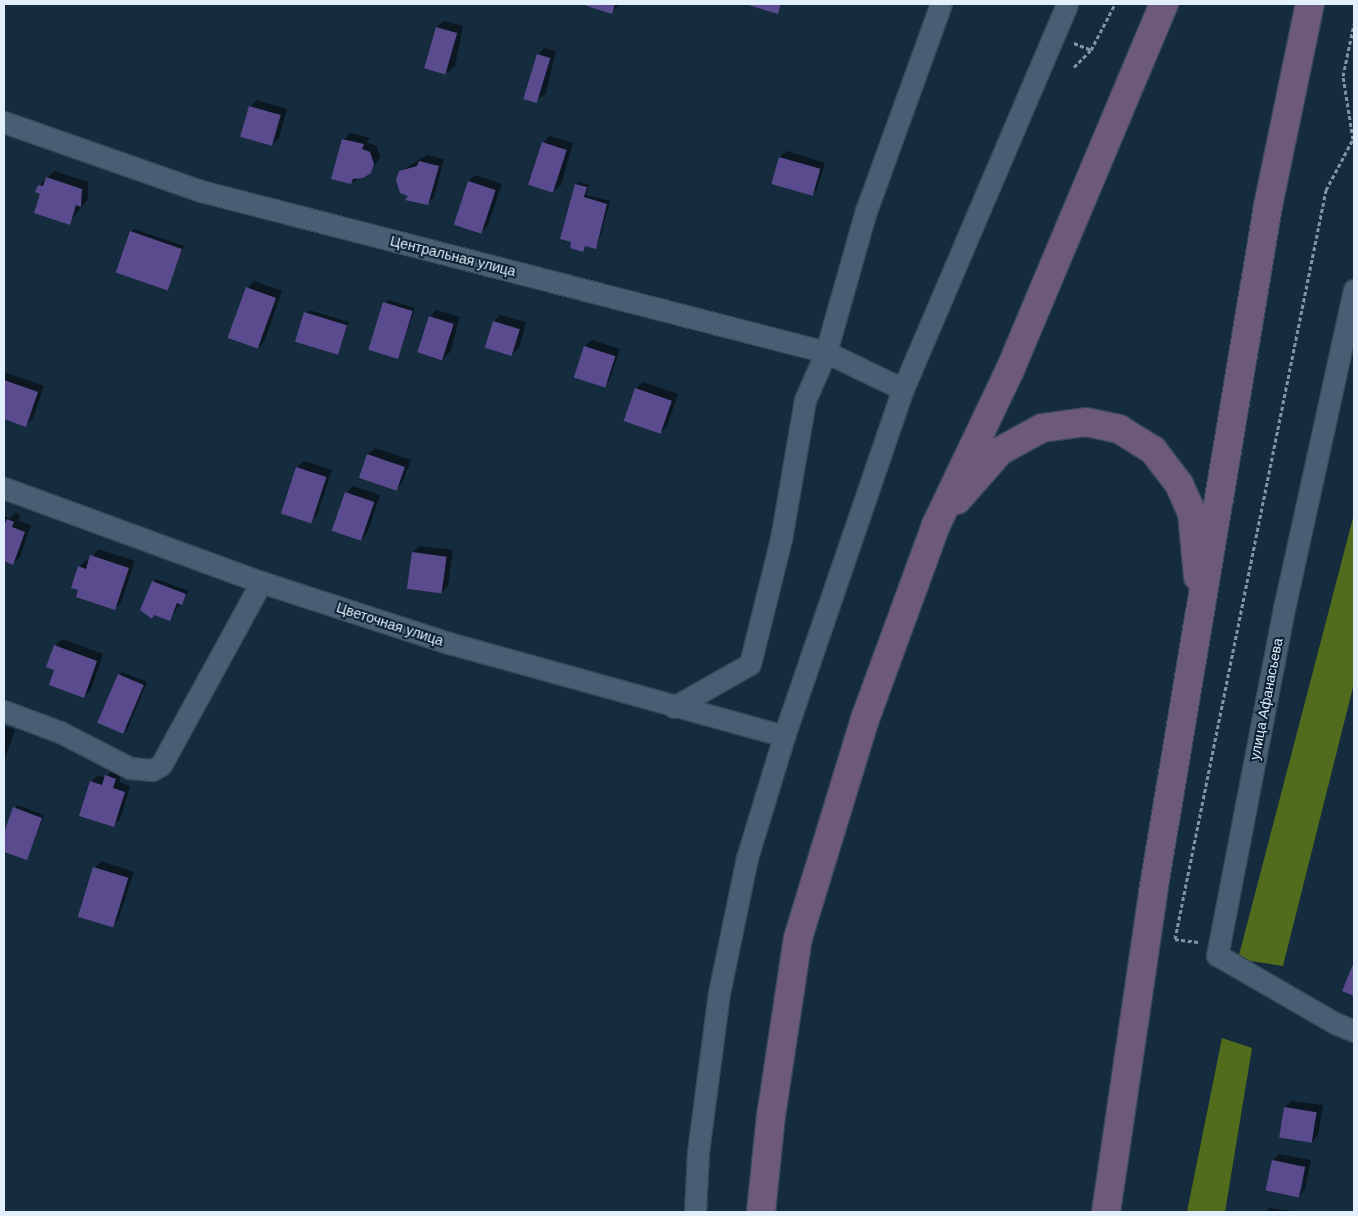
<!DOCTYPE html>
<meta charset="utf-8">
<style>
body{margin:0}
#map{position:relative;width:1358px;height:1216px;overflow:hidden;background:#152b3e;font-family:Helvetica,sans-serif}
div>[style]{position:absolute}
.forest>*{inset:0;background:#526c1d}
.shadow>*{inset:0;background:#0007}
.building>*{inset:0;background:#5a4a8e;transform-origin:0 0}
.path>*{height:3px;margin-top:-1.5px;transform-origin:0;background:repeating-linear-gradient(90deg,#8395a5 0 4px,transparent 0 6.5px)}
.roads{filter:drop-shadow(1px 0 #374858) drop-shadow(-1px 0 #374858) drop-shadow(0 1px #374858) drop-shadow(0 -1px #374858)}
.minor>*{height:21px;margin:-10.5px;padding:0 10.5px;transform-origin:10.5px;border-radius:10.5px;background:#475e73}
.secondary>*{height:28px;margin:-14px;padding:0 14px;transform-origin:14px;border-radius:14px;background:#6d5a7b}
span{translate:-50% -50%;white-space:nowrap;text-align:center;line-height:1.15;-webkit-text-stroke:4px #0c2133;paint-order:stroke}
.street-label{font-size:14px;color:#e2f0fd}
.frame{position:absolute;inset:0;border:5px solid #e2f0fd;pointer-events:none}
</style>
<div id="map">
<div class="forest">
<i style="clip-path:polygon(1354px 514px,1354px 683px,1283px 966px,1238px 959px)"></i>
<i style="clip-path:polygon(1222px 1038px,1252px 1048px,1225px 1212px,1187px 1212px)"></i>
</div>
<div class="shadow">
<i style="clip-path:polygon(584px 4px,619px 4px,612px 12px)"></i>
<i style="clip-path:polygon(748px 4px,782px 4px,778px 12px)"></i>
<i style="clip-path:polygon(444px 21px,463px 26px,455px 66px,448px 72px,429px 68px,437px 27px)"></i>
<i style="clip-path:polygon(544px 48px,556px 51px,546px 93px,539px 99px,538px 55px)"></i>
<i style="clip-path:polygon(257px 100px,287px 109px,279px 138px,272px 144px,250px 107px)"></i>
<i style="clip-path:polygon(350px 133px,370px 138px,367px 142px,377px 146px,380px 157px,370px 172px,351px 183px,343px 140px)"></i>
<i style="clip-path:polygon(550px 136px,573px 143px,561px 185px,554px 191px,543px 143px)"></i>
<i style="clip-path:polygon(787px 151px,825px 163px,817px 189px,811px 195px,772px 183px,780px 157px)"></i>
<i style="clip-path:polygon(427px 155px,444px 159px,434px 197px,427px 204px,410px 195px,400px 172px)"></i>
<i style="clip-path:polygon(54px 171px,88px 182px,88px 199px,69px 223px,39px 186px)"></i>
<i style="clip-path:polygon(475px 175px,502px 184px,488px 225px,482px 232px,469px 181px)"></i>
<i style="clip-path:polygon(579px 182px,589px 185px,586px 195px,610px 201px,598px 244px,595px 247px,586px 245px,582px 250px,573px 241px,576px 185px)"></i>
<i style="clip-path:polygon(134px 229px,184px 246px,167px 289px,131px 232px)"></i>
<i style="clip-path:polygon(254px 281px,282px 291px,265px 340px,259px 347px,247px 288px)"></i>
<i style="clip-path:polygon(388px 300px,415px 308px,398px 358px,385px 303px)"></i>
<i style="clip-path:polygon(309px 310px,349px 322px,338px 353px,306px 313px)"></i>
<i style="clip-path:polygon(436px 310px,460px 317px,450px 352px,443px 359px,430px 317px)"></i>
<i style="clip-path:polygon(500px 315px,526px 322px,519px 348px,512px 354px,494px 322px)"></i>
<i style="clip-path:polygon(592px 340px,620px 349px,610px 379px,604px 386px,575px 377px,585px 346px)"></i>
<i style="clip-path:polygon(4px 372px,44px 386px,33px 418px,26px 425px,4px 417px)"></i>
<i style="clip-path:polygon(643px 382px,678px 394px,667px 426px,660px 433px,636px 389px)"></i>
<i style="clip-path:polygon(375px 448px,411px 460px,402px 483px,396px 490px,360px 477px,368px 454px)"></i>
<i style="clip-path:polygon(304px 461px,332px 470px,317px 515px,310px 521px,282px 512px,297px 467px)"></i>
<i style="clip-path:polygon(353px 486px,380px 495px,367px 533px,361px 540px,346px 493px)"></i>
<i style="clip-path:polygon(15px 513px,20px 515px,18px 521px,31px 525px,20px 557px,13px 563px,4px 560px,4px 516px,10px 518px)"></i>
<i style="clip-path:polygon(419px 546px,453px 550px,448px 586px,441px 593px,413px 552px)"></i>
<i style="clip-path:polygon(98px 549px,135px 561px,121px 602px,115px 609px,80px 589px,79px 567px,86px 560px,89px 562px)"></i>
<i style="clip-path:polygon(156px 579px,189px 591px,169px 620px,155px 614px,152px 618px,153px 582px)"></i>
<i style="clip-path:polygon(62px 639px,103px 654px,91px 690px,84px 696px,56px 669px,55px 646px)"></i>
<i style="clip-path:polygon(122px 672px,147px 682px,126px 732px,119px 675px)"></i>
<i style="clip-path:polygon(4px 726px,15px 730px,4px 762px)"></i>
<i style="clip-path:polygon(113px 769px,122px 772px,119px 782px,130px 786px,120px 819px,113px 825px,91px 782px,98px 775px,106px 778px)"></i>
<i style="clip-path:polygon(17px 805px,44px 815px,26px 859px,4px 850px,4px 837px)"></i>
<i style="clip-path:polygon(101px 861px,134px 872px,118px 920px,112px 926px,95px 868px)"></i>
<i style="clip-path:polygon(1292px 1101px,1323px 1105px,1318px 1135px,1312px 1142px,1285px 1107px)"></i>
<i style="clip-path:polygon(evenodd,1279px 1154px,1311px 1160px,1305px 1189px,1299px 1196px,1273px 1160px,1279px 1154px,1305px 1160px,1302px 1190px,1299px 1190px,1305px 1160px)"></i>
<i style="clip-path:polygon(1270px 1208px,1299px 1212px,1266px 1212px)"></i>
</div>
<div class="building">
<i style="clip-path:polygon(581px 4px,615px 4px,612px 14px)"></i>
<i style="clip-path:polygon(745px 4px,781px 4px,778px 14px)"></i>
<i style="left:436px;top:27px;width:22px;height:43px;rotate:16deg"></i>
<i style="left:537px;top:54px;width:14px;height:47px;rotate:17deg"></i>
<i style="left:249px;top:106px;width:33px;height:32px;rotate:16deg"></i>
<i style="clip-path:polygon(342px 139px,364px 144px,362px 149px,370px 152px,374px 164px,371px 173px,363px 178px,353px 179px,351px 184px,331px 179px)"></i>
<i style="left:542px;top:142px;width:26px;height:45px;rotate:18deg"></i>
<i style="left:779px;top:157px;width:43px;height:28px;rotate:16deg"></i>
<i style="clip-path:polygon(419px 161px,439px 166px,428px 205px,405px 200px,408px 196px,400px 193px,396px 180px,399px 171px,417px 166px)"></i>
<i style="clip-path:polygon(46px 177px,82px 189px,81px 207px,76px 205px,70px 225px,34px 213px,40px 194px,35px 192px,38px 185px,43px 186px)"></i>
<i style="left:468px;top:181px;width:29px;height:46px;rotate:18deg"></i>
<i style="clip-path:polygon(575px 184px,587px 187px,584px 197px,607px 204px,596px 249px,585px 246px,583px 252px,570px 248px,571px 242px,560px 239px)"></i>
<i style="left:130px;top:231px;width:55px;height:44px;rotate:19deg"></i>
<i style="left:246px;top:287px;width:32px;height:54px;rotate:20deg"></i>
<i style="left:383px;top:302px;width:31px;height:50px;rotate:17deg"></i>
<i style="left:304px;top:312px;width:45px;height:31px;rotate:17deg"></i>
<i style="left:429px;top:316px;width:26px;height:38px;rotate:18deg"></i>
<i style="left:493px;top:321px;width:28px;height:28px;rotate:17deg"></i>
<i style="left:584px;top:346px;width:33px;height:33px;rotate:18deg"></i>
<i style="clip-path:polygon(4px 380px,38px 392px,26px 427px,4px 419px)"></i>
<i style="left:635px;top:388px;width:39px;height:35px;rotate:19deg"></i>
<i style="left:367px;top:454px;width:40px;height:25px;rotate:19deg"></i>
<i style="left:296px;top:467px;width:32px;height:49px;rotate:18deg"></i>
<i style="left:345px;top:492px;width:31px;height:41px;rotate:19deg"></i>
<i style="clip-path:polygon(7px 519px,14px 522px,12px 527px,25px 532px,13px 565px,4px 561px,4px 525px)"></i>
<i style="left:412px;top:552px;width:35px;height:37px;rotate:8deg"></i>
<i style="clip-path:polygon(90px 555px,129px 568px,115px 610px,76px 597px,78px 590px,71px 588px,78px 566px,86px 569px)"></i>
<i style="clip-path:polygon(152px 581px,186px 594px,182px 605px,177px 603px,170px 621px,154px 615px,152px 619px,140px 610px)"></i>
<i style="clip-path:polygon(54px 645px,97px 661px,84px 698px,49px 685px,54px 670px,46px 667px)"></i>
<i style="left:118px;top:674px;width:28px;height:53px;rotate:23deg"></i>
<i style="clip-path:polygon(105px 775px,116px 779px,113px 788px,125px 792px,114px 827px,79px 816px,90px 781px,102px 785px)"></i>
<i style="clip-path:polygon(13px 807px,42px 818px,27px 860px,4px 852px,4px 833px)"></i>
<i style="left:93px;top:867px;width:37px;height:52px;rotate:17deg"></i>
<i style="clip-path:polygon(1354px 962px,1354px 996px,1342px 991px)"></i>
<i style="left:1284px;top:1107px;width:33px;height:31px;rotate:9deg"></i>
<i style="left:1272px;top:1160px;width:34px;height:31px;rotate:12deg"></i>
</div>
<div class="path">
<i style="left:1074px;top:43px;width:18px;rotate:22deg"></i>
<i style="left:1074px;top:67px;width:24px;rotate:-45deg"></i>
<i style="left:1091px;top:50px;width:52px;rotate:-62.4deg"></i>
<i style="left:1198px;top:942px;width:23px;rotate:-173deg"></i>
<i style="left:1175px;top:939px;width:764px;rotate:-78.6deg"></i>
<i style="left:1326px;top:190px;width:58px;rotate:-62.1deg"></i>
<i style="left:1353px;top:139px;width:64px;rotate:-99deg"></i>
<i style="left:1343px;top:76px;width:53px;rotate:-78.1deg"></i>
</div>
<div class="roads">
<div class="minor">
<i style="left:4px;top:122px;width:209px;rotate:19.3deg"></i>
<i style="left:201px;top:191px;width:645px;rotate:14.45deg"></i>
<i style="left:826px;top:352px;width:85px;rotate:25.7deg"></i>
<i style="left:1354px;top:290px;width:321px;rotate:102.4deg"></i>
<i style="left:1285px;top:603px;width:359px;rotate:100.9deg"></i>
<i style="left:1217px;top:955px;width:136px;rotate:30deg"></i>
<i style="left:1335px;top:1023px;width:21px;rotate:23deg"></i>
<i style="left:4px;top:488px;width:274px;rotate:20.1deg"></i>
<i style="left:261px;top:582px;width:198px;rotate:18deg"></i>
<i style="left:449px;top:643px;width:348px;rotate:15.5deg"></i>
<i style="left:674px;top:707px;width:87px;rotate:-29.5deg"></i>
<i style="left:750px;top:664px;width:129px;rotate:-76.1deg"></i>
<i style="left:781px;top:539px;width:141px;rotate:-80.2deg"></i>
<i style="left:805px;top:400px;width:52px;rotate:-66.4deg"></i>
<i style="left:826px;top:352px;width:147px;rotate:-74.2deg"></i>
<i style="left:866px;top:211px;width:220px;rotate:-70.1deg"></i>
<i style="left:4px;top:711px;width:60px;rotate:20.6deg"></i>
<i style="left:60px;top:732px;width:79px;rotate:27.2deg"></i>
<i style="left:130px;top:768px;width:22px;rotate:5deg"></i>
<i style="left:152px;top:770px;width:10px;rotate:-29deg"></i>
<i style="left:161px;top:765px;width:209px;rotate:-61.3deg"></i>
<i style="left:695px;top:1212px;width:60px;rotate:-87.1deg"></i>
<i style="left:698px;top:1152px;width:160px;rotate:-82.5deg"></i>
<i style="left:719px;top:993px;width:138px;rotate:-78.3deg"></i>
<i style="left:747px;top:858px;width:127px;rotate:-73.1deg"></i>
<i style="left:784px;top:736px;width:367px;rotate:-71.1deg"></i>
<i style="left:903px;top:389px;width:418px;rotate:-66.9deg"></i>
</div>
<div class="secondary">
<i style="left:957px;top:500px;width:65px;rotate:-48.7deg"></i>
<i style="left:1000px;top:451px;width:48px;rotate:-28.7deg"></i>
<i style="left:1042px;top:428px;width:44px;rotate:-7.8deg"></i>
<i style="left:1086px;top:422px;width:34px;rotate:12deg"></i>
<i style="left:1119px;top:429px;width:40px;rotate:32deg"></i>
<i style="left:1153px;top:450px;width:43px;rotate:52.6deg"></i>
<i style="left:1179px;top:484px;width:32px;rotate:66deg"></i>
<i style="left:1192px;top:513px;width:64px;rotate:84.6deg"></i>
<i style="left:761px;top:1212px;width:97px;rotate:-84.1deg"></i>
<i style="left:771px;top:1116px;width:180px;rotate:-81.4deg"></i>
<i style="left:798px;top:938px;width:229px;rotate:-73deg"></i>
<i style="left:865px;top:719px;width:207px;rotate:-69.9deg"></i>
<i style="left:936px;top:525px;width:172px;rotate:-64.5deg"></i>
<i style="left:1010px;top:370px;width:397px;rotate:-67.2deg"></i>
<i style="left:1106px;top:1212px;width:323px;rotate:-81.6deg"></i>
<i style="left:1153px;top:892px;width:696px;rotate:-80.48deg"></i>
<i style="left:1268px;top:206px;width:206px;rotate:-78.3deg"></i>
</div>
</div>
<div class="street-label">
<span style="left:453px;top:256px;rotate:14deg">Центральная улица</span>
<span style="left:390px;top:624px;rotate:18deg">Цветочная улица</span>
<span style="left:1266px;top:699px;rotate:-79deg">улица Афанасьева</span>
</div>
<div class="frame"></div>
</div>
